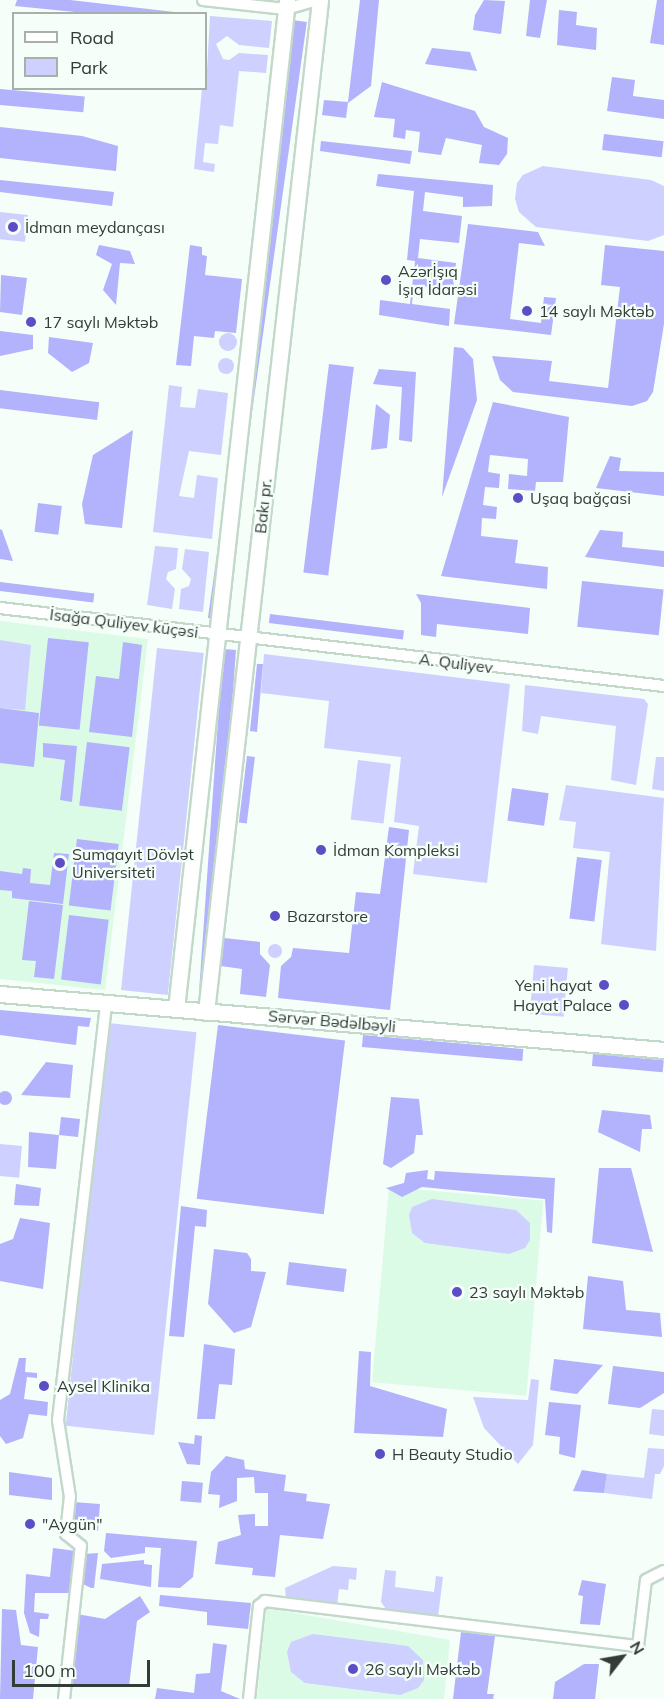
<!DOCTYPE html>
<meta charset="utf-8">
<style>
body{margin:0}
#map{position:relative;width:664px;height:1699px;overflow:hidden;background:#f5fef8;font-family:Mulish,sans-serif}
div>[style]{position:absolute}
.built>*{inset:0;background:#dcfbe7;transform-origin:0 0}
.green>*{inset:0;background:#ced0ff;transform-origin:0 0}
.round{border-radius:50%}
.forest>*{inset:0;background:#b2b2fd;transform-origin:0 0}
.roads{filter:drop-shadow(2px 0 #c2d9ca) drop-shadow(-2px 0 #c2d9ca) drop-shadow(0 2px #c2d9ca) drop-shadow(0 -2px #c2d9ca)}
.street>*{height:10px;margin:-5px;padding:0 5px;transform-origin:5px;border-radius:5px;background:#fff}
.secondary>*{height:15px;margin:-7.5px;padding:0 7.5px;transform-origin:7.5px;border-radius:7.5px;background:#fff}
.dots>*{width:16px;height:16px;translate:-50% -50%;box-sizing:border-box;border:3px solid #f5fef8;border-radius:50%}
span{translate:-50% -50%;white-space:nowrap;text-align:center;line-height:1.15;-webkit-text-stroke:4.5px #f5fef8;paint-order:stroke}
.poi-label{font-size:16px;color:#333c36}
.left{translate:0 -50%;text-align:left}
.right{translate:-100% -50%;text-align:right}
.street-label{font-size:16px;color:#333c36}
.legend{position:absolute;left:12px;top:12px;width:195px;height:78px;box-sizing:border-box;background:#f5fef8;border:2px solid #a7b0aa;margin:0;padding:8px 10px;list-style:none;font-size:18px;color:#333c36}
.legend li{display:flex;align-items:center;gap:12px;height:30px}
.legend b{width:30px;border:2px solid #a7b0aa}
.north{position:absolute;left:592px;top:1627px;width:60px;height:60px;-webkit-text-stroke:4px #f5fef8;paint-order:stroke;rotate:59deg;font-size:16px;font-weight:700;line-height:24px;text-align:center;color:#333c36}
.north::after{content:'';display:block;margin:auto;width:21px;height:27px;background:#333c36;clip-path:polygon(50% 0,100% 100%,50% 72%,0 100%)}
.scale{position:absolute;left:12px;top:1660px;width:138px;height:27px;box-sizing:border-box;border:3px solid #333c36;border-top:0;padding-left:8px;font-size:18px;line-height:21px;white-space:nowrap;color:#333c36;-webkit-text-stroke:4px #f5fef8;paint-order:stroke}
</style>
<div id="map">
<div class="built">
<i style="clip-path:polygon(0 621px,148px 639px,105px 990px,0 979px)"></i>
<i style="left:389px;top:1187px;width:155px;height:196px;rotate:5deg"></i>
<i style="clip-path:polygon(266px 1608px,450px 1640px,444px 1699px,257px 1699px)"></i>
</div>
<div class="green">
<i style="clip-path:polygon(210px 16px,272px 21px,269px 48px,239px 45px,227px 36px,216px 44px,223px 59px,229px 60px,239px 53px,268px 55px,266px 73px,239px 71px,233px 127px,220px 125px,218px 144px,205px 143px,203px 162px,215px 164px,214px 172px,194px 169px,202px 89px,206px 88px)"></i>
<i style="clip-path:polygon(543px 166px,651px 180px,664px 186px,664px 235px,648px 241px,536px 227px,519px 212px,515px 199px,517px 183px,523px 175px)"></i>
<i style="left:0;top:212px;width:28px;height:27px;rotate:6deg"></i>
<i class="round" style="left:219px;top:333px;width:18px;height:18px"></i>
<i class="round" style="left:218px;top:358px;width:16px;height:16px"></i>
<i style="clip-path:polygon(169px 385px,182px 387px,180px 407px,195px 408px,198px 389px,228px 393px,221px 455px,189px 451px,179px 496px,194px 498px,197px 475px,218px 478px,212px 539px,153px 532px)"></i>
<i style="clip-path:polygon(155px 546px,178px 548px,176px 569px,168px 572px,166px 579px,175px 589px,172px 609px,147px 605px)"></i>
<i style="clip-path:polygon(185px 549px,209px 552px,203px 612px,179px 609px,181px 589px,189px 586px,191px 579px,182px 569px)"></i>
<i style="clip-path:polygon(0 640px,31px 645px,25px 710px,0 708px)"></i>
<i style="left:157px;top:648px;width:47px;height:344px;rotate:6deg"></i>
<i style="clip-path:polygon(264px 654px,510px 684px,487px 883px,413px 874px,419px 826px,394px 822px,401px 757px,324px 748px,329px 701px,261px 693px)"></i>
<i style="clip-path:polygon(525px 685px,644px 699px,648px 704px,636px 785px,611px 780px,616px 726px,541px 716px,538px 734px,522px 731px)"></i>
<i style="clip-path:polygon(656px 757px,664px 757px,664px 791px,652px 789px)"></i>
<i style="left:358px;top:760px;width:33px;height:60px;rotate:7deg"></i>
<i style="clip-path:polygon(566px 785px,664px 798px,656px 951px,601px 944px,610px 852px,573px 848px,576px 822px,559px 820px)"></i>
<i class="round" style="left:268px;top:944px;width:14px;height:14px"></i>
<i style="left:534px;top:965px;width:34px;height:49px;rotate:5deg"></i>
<i style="left:108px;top:1023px;width:89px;height:405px;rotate:6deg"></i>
<i style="left:0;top:1144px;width:22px;height:32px;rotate:5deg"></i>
<i style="clip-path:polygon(432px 1199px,516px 1210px,530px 1223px,530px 1240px,525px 1248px,509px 1254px,425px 1243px,412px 1233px,409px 1215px,412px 1207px)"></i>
<i style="clip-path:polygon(531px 1379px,539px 1380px,533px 1445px,518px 1464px,484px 1428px,473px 1397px,528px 1400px)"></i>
<i style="clip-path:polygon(652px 1409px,664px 1410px,664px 1436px,649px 1434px)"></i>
<i style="clip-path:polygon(648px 1448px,664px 1449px,664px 1466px,660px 1474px,655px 1474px,652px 1499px,604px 1493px,607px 1474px,644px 1478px)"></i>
<i style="clip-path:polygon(333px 1566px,357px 1568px,356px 1580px,349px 1579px,348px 1590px,339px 1589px,337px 1606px,286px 1599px,285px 1588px)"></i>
<i style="clip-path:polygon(385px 1570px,396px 1571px,395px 1587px,434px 1592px,436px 1576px,443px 1577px,438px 1617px,386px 1609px,381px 1602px)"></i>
<i style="clip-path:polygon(313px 1634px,408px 1646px,423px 1660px,424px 1680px,418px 1688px,400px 1695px,305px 1683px,291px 1672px,287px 1652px,291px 1642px)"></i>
</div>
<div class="forest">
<i style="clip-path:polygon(17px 0,70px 0,183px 13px,85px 13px,15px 6px)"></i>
<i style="clip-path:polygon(360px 0,379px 0,371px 86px,348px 103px,346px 118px,322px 115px,324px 100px,348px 102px)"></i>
<i style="clip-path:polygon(484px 0,505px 1px,501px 34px,473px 30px,475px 15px)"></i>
<i style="clip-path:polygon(530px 0,547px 0,540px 38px,526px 36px)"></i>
<i style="clip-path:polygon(657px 0,664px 0,664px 45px,650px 43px)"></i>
<i style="clip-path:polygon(559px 10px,577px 12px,576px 25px,597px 28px,596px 50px,557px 45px)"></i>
<i style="left:292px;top:20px;width:15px;height:604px;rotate:8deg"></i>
<i style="clip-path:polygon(432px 48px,470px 52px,477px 71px,425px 64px)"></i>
<i style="clip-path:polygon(612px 77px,635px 80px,633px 96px,664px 100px,664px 119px,607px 111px)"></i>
<i style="clip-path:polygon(382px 82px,475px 111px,484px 127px,508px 138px,507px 154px,499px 165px,479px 163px,482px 145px,446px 138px,441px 155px,418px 152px,420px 132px,406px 130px,405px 139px,393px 137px,395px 119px,374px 117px)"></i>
<i style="left:0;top:89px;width:85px;height:16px;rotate:5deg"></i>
<i style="clip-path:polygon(0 127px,82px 136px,118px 146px,116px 171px,0 158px)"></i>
<i style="left:604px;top:134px;width:60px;height:16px;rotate:7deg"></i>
<i style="clip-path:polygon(321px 141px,412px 151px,410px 164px,320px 151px)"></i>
<i style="clip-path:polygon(378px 174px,493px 185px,492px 206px,463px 207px,463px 197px,425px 192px,423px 211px,462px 216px,459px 243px,420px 239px,418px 258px,456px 263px,453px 290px,414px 285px,412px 304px,450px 309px,449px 326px,379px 315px,380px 300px,410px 304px,415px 261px,407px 260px,414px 191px,376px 186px)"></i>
<i style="clip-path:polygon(0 180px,114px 192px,112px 206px,0 192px)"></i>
<i style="clip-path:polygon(468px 224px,538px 232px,545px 246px,519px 243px,510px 319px,541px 323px,544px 297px,556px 298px,551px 335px,454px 324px)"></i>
<i style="clip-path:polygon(99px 245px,130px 251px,135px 264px,120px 263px,116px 305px,103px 290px,112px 264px,96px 255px)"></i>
<i style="clip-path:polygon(190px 245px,202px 247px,202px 255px,207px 256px,205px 275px,242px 279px,236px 333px,215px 331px,214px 338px,194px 336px,191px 366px,176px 365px)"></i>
<i style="clip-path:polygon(605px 245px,664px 251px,664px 324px,653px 392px,647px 401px,632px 406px,513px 392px,500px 380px,492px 356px,552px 361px,549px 381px,608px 388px,620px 287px,601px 285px)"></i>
<i style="clip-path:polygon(1px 275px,27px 278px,22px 315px,0 312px)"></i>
<i style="clip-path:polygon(0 331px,33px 335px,33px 349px,0 356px)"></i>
<i style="clip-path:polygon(49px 337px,93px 343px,89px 363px,72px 372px,48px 353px)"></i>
<i style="clip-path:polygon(454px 347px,463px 348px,473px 359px,477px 400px,442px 497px)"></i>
<i style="left:329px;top:364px;width:25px;height:210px;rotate:7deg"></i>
<i style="clip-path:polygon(379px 369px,416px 372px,412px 442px,399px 440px,402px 387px,373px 384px)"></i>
<i style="left:0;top:390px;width:100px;height:18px;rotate:7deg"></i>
<i style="clip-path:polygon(493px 402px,569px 417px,563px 482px,536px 482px,535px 491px,508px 489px,509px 474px,527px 476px,528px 459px,490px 455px,488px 472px,500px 474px,499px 488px,485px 487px,483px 505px,497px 507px,496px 519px,482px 518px,481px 536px,518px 540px,515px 563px,548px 567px,547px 589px,441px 576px)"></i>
<i style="clip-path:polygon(376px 404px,390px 415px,387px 448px,371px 450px)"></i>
<i style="clip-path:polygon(133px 430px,122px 528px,85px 524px,82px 504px,93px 455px)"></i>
<i style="clip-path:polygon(610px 456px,621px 458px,619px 471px,664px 472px,664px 496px,596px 488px)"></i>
<i style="left:38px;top:503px;width:24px;height:29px;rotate:7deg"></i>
<i style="clip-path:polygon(0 529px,2px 530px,13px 561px,0 559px)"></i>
<i style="clip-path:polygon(600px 530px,623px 532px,622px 547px,664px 551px,664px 567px,585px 557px)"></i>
<i style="left:582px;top:581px;width:82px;height:46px;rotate:6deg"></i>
<i style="left:0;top:582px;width:95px;height:9px;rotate:7deg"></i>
<i style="clip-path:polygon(416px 594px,530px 608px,528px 634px,437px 624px,436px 637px,421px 635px,421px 603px)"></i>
<i style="left:270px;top:614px;width:135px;height:9px;rotate:7deg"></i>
<i style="left:48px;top:638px;width:41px;height:88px;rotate:6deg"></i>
<i style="clip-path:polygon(123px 642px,142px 645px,132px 737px,89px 732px,96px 676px,119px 679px)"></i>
<i style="left:223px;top:649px;width:13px;height:341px;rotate:4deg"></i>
<i style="clip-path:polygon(257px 664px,263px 664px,257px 732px,250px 731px)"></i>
<i style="clip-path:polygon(0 708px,39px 713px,34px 767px,0 763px)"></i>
<i style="left:87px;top:742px;width:43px;height:64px;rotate:7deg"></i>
<i style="clip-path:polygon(43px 743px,77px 746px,72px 802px,60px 800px,65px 760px,43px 757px)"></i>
<i style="left:247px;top:756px;width:8px;height:67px;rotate:7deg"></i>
<i style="left:512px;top:788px;width:37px;height:33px;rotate:8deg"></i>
<i style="clip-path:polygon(389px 827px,409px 830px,390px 1010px,278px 998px,281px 966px,291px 957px,293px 948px,349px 953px,356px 892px,380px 894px)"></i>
<i style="left:77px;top:839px;width:42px;height:67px;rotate:7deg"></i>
<i style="clip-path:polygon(54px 853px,69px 854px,63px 904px,12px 898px,12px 891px,0 890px,0 871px,22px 874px,23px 868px,31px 869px,30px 883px,50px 885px)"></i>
<i style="left:577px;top:857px;width:25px;height:62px;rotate:7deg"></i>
<i style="clip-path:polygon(29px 901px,63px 905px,54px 979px,34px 977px,36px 961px,22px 960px)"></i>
<i style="left:69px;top:915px;width:40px;height:65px;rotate:7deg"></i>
<i style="clip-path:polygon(224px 938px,260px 942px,260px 954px,270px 965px,266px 997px,240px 994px,242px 969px,221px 966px)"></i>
<i style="clip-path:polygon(0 1010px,91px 1018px,89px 1027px,78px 1026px,76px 1045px,0 1035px)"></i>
<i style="left:218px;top:1025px;width:128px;height:175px;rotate:7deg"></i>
<i style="left:363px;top:1035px;width:161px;height:12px;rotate:5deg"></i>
<i style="left:593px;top:1054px;width:71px;height:12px;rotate:5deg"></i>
<i style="clip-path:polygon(46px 1062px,73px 1065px,70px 1098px,21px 1095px)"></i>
<i class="round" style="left:-2px;top:1091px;width:14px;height:14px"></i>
<i style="clip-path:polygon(391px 1097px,419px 1099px,423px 1135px,416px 1135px,414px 1153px,391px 1168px,383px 1164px)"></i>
<i style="clip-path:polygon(602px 1110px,650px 1115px,652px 1129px,642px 1129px,640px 1152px,598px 1132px)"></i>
<i style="clip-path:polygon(61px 1117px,80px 1119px,78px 1137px,59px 1135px,56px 1169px,28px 1167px,29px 1132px,59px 1135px)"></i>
<i style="clip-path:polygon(599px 1168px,631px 1168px,653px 1252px,592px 1243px)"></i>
<i style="clip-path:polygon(428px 1170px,427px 1179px,434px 1180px,435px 1171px,555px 1178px,552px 1233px,547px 1232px,545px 1199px,422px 1187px,402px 1197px,386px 1188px,404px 1183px,406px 1173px)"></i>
<i style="clip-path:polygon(16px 1184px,41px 1188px,39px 1206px,14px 1205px)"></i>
<i style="clip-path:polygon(181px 1206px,207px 1210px,206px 1227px,195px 1226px,184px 1337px,169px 1336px)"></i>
<i style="clip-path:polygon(20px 1218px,50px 1223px,43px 1289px,0 1281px,0 1244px,13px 1239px)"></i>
<i style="clip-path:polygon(214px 1249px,247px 1253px,251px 1259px,251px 1271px,266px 1272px,251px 1327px,234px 1333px,208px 1304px)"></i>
<i style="left:289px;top:1262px;width:58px;height:23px;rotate:7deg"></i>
<i style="clip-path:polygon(588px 1276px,623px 1281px,626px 1310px,660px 1313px,662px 1337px,583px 1329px)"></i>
<i style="clip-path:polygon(204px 1344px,235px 1349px,232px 1385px,219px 1384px,215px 1419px,197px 1419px)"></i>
<i style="clip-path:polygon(359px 1351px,371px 1352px,370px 1386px,447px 1409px,443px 1437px,354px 1433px)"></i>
<i style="clip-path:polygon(19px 1358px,26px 1358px,25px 1372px,37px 1373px,37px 1378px,27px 1377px,24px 1399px,48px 1402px,47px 1416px,29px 1414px,23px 1438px,6px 1444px,0 1436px,0 1400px,10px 1394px)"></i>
<i style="clip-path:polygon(554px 1359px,603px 1365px,577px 1394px,562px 1392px,550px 1390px)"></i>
<i style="clip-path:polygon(613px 1366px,664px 1372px,664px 1393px,640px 1408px,608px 1404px)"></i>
<i style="clip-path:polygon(549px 1402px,581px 1405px,575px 1458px,559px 1454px,560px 1437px,545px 1435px)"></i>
<i style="clip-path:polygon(195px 1435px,202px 1436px,200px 1465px,187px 1464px,178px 1442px,194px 1444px)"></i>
<i style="clip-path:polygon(226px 1456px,244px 1460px,245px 1469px,286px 1475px,284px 1491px,307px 1494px,306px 1501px,330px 1504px,323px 1539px,280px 1535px,275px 1577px,252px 1575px,253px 1568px,215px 1564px,218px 1542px,241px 1535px,238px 1515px,255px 1514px,255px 1526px,268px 1526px,268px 1493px,255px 1493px,254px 1477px,237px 1478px,237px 1501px,219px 1508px,220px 1495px,208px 1494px,211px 1472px)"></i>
<i style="clip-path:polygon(582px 1470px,607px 1474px,604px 1493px,573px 1491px)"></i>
<i style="clip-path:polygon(9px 1472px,52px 1478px,52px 1500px,9px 1495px)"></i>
<i style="left:182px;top:1481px;width:21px;height:20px;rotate:5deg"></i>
<i style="left:73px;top:1502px;width:27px;height:27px;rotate:4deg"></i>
<i style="clip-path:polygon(106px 1533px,197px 1541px,193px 1577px,180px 1588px,158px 1587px,161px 1548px,145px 1547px,145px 1553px,111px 1558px,104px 1551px)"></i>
<i style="clip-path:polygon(53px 1548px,76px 1551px,71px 1593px,35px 1593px,34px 1612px,49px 1614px,48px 1619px,40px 1619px,39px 1637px,30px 1633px,24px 1613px,26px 1574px,50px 1577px)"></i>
<i style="clip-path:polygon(98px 1553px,94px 1588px,91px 1588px,83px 1584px,85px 1554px)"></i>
<i style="clip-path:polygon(144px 1560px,144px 1564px,152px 1565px,151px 1587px,100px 1579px,102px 1564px)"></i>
<i style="clip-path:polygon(582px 1580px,606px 1584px,600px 1625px,580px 1624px,583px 1596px,578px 1595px)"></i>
<i style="clip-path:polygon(160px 1595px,251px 1603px,248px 1629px,207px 1625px,207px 1612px,159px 1606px)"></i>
<i style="clip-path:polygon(140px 1596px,150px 1612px,137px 1621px,129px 1686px,70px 1684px,77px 1614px,105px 1619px)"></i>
<i style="clip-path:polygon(2px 1609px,16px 1610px,21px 1645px,38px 1647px,33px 1699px,0 1699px)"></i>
<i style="clip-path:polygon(461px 1632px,495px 1636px,487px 1694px,494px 1694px,493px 1699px,453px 1699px)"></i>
<i style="clip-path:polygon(213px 1643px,227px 1645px,221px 1691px,240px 1699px,155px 1699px,157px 1688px,194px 1693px,196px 1674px,210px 1673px)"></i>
<i style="clip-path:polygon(584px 1664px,599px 1664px,595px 1699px,553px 1699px,555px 1682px)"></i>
</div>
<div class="roads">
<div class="street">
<i style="left:203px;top:0;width:83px;rotate:6.2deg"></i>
<i style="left:286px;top:9px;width:32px;rotate:-16deg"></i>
<i style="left:0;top:608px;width:669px;rotate:6.7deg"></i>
<i style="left:64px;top:1699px;width:154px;rotate:-83.7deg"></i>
<i style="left:81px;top:1546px;width:19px;rotate:-141deg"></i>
<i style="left:66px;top:1534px;width:37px;rotate:-84deg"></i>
<i style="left:70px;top:1497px;width:78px;rotate:-98.9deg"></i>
<i style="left:58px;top:1420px;width:420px;rotate:-83.4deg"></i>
<i style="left:249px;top:1699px;width:94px;rotate:-83.9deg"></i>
<i style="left:259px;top:1606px;width:8px;rotate:-40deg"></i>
<i style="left:265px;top:1601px;width:376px;rotate:6.9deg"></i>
<i style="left:638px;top:1646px;width:66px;rotate:-83.1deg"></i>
<i style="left:646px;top:1580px;width:20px;rotate:-27deg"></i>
</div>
<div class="secondary">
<i style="left:0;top:994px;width:666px;rotate:4.82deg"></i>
<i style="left:176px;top:1009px;width:1015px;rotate:-83.72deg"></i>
<i style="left:206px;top:1012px;width:1018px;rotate:-83.57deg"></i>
</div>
</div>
<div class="dots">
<i style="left:13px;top:227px;background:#5d4ec6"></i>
<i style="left:386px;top:280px;background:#5d4ec6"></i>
<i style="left:527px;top:311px;background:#5d4ec6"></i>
<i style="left:31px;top:322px;background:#5d4ec6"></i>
<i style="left:518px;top:498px;background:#5d4ec6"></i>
<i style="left:321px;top:850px;background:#5d4ec6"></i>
<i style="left:60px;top:863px;background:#5d4ec6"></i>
<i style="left:275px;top:916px;background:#5d4ec6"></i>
<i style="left:604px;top:985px;background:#5d4ec6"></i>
<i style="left:624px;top:1005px;background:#5d4ec6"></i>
<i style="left:457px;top:1292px;background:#5d4ec6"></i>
<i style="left:44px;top:1386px;background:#5d4ec6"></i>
<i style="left:380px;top:1454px;background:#5d4ec6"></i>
<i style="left:30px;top:1524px;background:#5d4ec6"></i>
<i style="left:353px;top:1669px;background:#5d4ec6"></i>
</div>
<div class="poi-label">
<span class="left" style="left:25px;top:227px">İdman meydançası</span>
<span class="left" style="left:398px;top:280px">Azərİşıq<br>İşıq İdarəsi</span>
<span class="left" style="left:539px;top:311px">14 saylı Məktəb</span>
<span class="left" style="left:43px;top:322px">17 saylı Məktəb</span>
<span class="left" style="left:530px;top:498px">Uşaq bağçasi</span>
<span class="left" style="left:333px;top:850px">İdman Kompleksi</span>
<span class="left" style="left:72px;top:863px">Sumqayıt Dövlət<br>Universiteti</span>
<span class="left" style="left:287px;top:916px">Bazarstore</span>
<span class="right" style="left:592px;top:985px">Yeni hayat</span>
<span class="right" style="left:612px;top:1005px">Hayat Palace</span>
<span class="left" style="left:469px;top:1292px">23 saylı Məktəb</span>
<span class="left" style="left:57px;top:1386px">Aysel Klinika</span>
<span class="left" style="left:392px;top:1454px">H Beauty Studio</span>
<span class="left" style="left:42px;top:1524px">"Aygün"</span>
<span class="left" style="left:365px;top:1669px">26 saylı Məktəb</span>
</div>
<div class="street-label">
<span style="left:263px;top:506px;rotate:-84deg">Bakı pr.</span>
<span style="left:124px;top:623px;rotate:7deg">İsağa Quliyev küçəsi</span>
<span style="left:456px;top:663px;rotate:7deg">A. Quliyev</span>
<span style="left:332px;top:1021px;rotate:5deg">Sərvər Bədəlbəyli</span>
</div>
<ul class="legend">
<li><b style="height:8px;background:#fff"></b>Road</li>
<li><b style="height:16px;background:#ced0ff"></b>Park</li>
</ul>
<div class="north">N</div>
<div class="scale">100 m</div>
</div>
